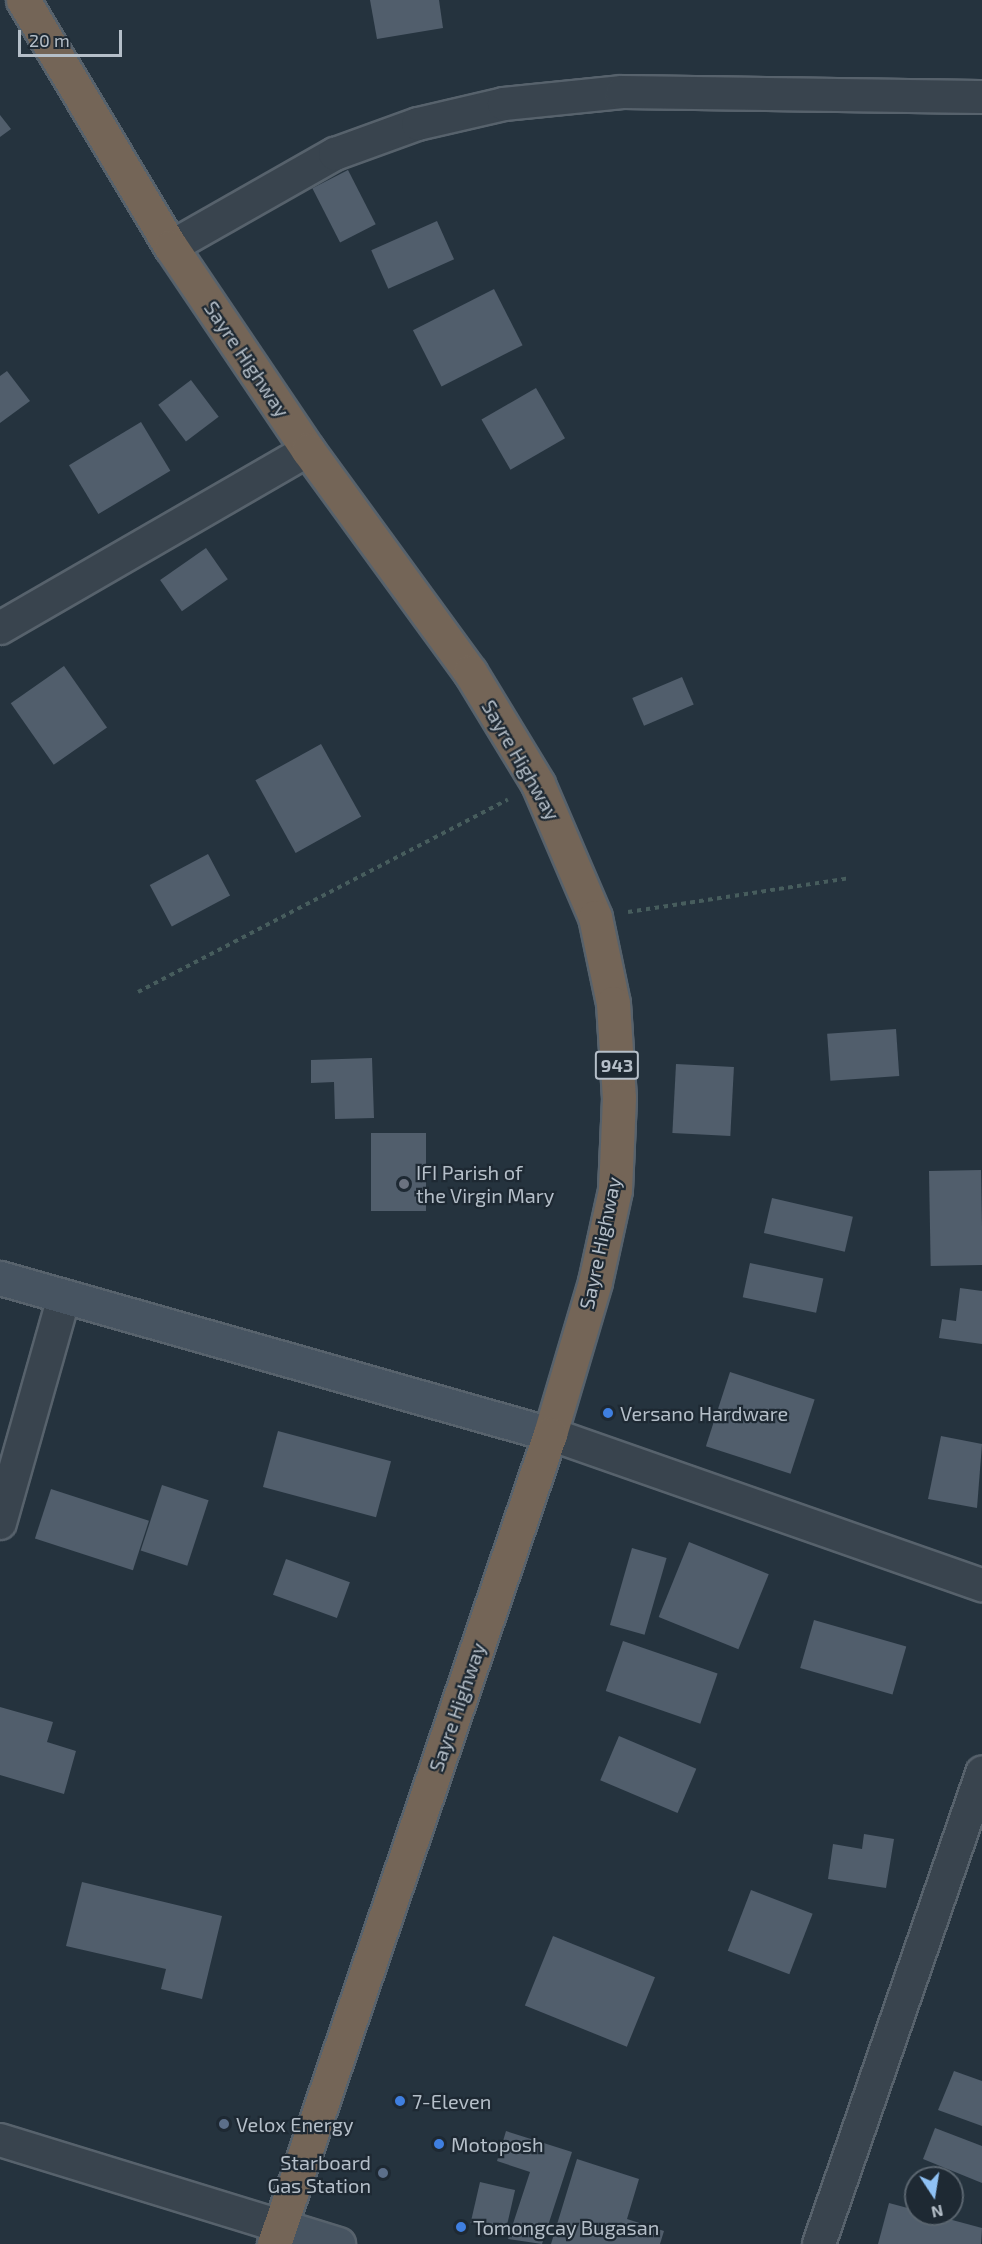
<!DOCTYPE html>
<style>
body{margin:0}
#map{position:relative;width:982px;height:2244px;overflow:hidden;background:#25333e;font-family:"Exo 2",sans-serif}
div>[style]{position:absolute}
.building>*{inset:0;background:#515e6c;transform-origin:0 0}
.path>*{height:4px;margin-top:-2px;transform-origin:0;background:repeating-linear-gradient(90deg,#475d5d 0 4.5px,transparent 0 9px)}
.roads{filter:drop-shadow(2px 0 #57626c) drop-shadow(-2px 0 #57626c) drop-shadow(0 2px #57626c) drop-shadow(0 -2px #57626c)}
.street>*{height:32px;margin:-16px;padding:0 16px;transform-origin:16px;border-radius:16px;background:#39444e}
.secondary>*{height:33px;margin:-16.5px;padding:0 16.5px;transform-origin:16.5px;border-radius:16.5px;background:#475461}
.highway>*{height:33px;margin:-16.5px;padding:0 16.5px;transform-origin:16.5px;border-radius:16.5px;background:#746557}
.dots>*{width:16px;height:16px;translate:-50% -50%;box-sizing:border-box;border:3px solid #1e2933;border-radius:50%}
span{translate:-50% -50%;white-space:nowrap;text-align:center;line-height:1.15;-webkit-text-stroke:4.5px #1e2933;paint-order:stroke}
.shield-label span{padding:2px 4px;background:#1e2933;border:2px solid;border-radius:4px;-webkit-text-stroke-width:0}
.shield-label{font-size:18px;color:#b5bfc9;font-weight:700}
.street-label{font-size:20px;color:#b5bfc9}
.poi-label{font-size:20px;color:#b5bfc9}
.left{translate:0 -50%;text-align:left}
.right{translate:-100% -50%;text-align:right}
.north{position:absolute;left:904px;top:2166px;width:60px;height:60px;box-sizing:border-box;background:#1e2933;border:2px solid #5a656f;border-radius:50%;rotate:168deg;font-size:16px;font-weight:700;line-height:24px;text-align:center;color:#b5bfc9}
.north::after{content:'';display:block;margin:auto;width:21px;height:27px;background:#8fc1f4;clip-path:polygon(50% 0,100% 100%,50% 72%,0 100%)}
.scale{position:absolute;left:18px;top:30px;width:104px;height:27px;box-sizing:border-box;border:3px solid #b5bfc9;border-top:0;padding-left:8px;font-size:18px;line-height:21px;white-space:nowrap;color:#b5bfc9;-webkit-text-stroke:4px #1e2933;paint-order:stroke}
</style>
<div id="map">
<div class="building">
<i style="clip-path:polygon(370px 0,439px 0,443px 28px,377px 39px)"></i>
<i style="clip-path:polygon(0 115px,11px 129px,0 137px)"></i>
<i style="left:348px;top:170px;width:61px;height:40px;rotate:63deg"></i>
<i style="left:437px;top:221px;width:42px;height:72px;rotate:66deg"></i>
<i style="left:494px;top:289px;width:63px;height:91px;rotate:63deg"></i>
<i style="clip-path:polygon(7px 371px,30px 401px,0 423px,0 376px)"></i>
<i style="left:191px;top:380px;width:46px;height:41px;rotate:53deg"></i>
<i style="left:536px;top:388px;width:58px;height:63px;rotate:60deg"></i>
<i style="left:141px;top:422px;width:57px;height:84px;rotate:59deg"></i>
<i style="left:206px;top:548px;width:38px;height:56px;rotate:55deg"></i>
<i style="left:64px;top:666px;width:75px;height:65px;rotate:55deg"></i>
<i style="left:682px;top:677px;width:30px;height:54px;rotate:67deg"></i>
<i style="left:321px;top:744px;width:83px;height:75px;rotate:61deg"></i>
<i style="left:208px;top:854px;width:47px;height:66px;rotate:62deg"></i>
<i style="left:896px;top:1029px;width:47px;height:69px;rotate:86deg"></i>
<i style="clip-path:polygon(372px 1058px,374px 1118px,335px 1119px,334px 1082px,311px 1083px,311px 1060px)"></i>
<i style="left:676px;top:1064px;width:58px;height:69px;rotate:3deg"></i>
<i style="left:371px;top:1133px;width:55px;height:78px"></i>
<i style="left:981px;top:1170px;width:95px;height:52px;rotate:89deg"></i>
<i style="left:772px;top:1198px;width:83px;height:36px;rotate:13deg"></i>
<i style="left:750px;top:1263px;width:75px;height:35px;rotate:12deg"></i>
<i style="clip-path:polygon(960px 1288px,982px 1291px,982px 1344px,939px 1338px,942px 1319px,956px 1321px)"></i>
<i style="left:730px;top:1372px;width:89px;height:78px;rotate:18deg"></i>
<i style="left:278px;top:1431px;width:117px;height:58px;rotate:15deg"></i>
<i style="clip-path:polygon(941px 1436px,982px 1444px,977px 1508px,928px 1499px)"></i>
<i style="left:162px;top:1485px;width:49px;height:69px;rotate:18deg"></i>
<i style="left:51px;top:1489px;width:103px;height:52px;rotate:18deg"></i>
<i style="left:689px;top:1542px;width:86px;height:81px;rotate:22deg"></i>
<i style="left:632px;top:1548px;width:36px;height:80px;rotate:16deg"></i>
<i style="left:286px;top:1559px;width:68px;height:38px;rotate:20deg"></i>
<i style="left:814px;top:1620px;width:96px;height:50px;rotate:16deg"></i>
<i style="left:623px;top:1641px;width:100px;height:53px;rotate:19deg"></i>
<i style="clip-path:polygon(0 1707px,53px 1722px,47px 1742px,76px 1751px,64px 1794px,0 1775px)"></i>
<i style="left:619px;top:1736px;width:84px;height:48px;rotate:23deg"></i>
<i style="clip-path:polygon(864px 1834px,894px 1839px,886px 1888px,828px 1879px,833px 1844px,862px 1849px)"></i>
<i style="clip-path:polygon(82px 1882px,222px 1916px,202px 1999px,161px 1989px,166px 1969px,66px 1946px)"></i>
<i style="left:751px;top:1890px;width:66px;height:65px;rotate:21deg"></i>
<i style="left:553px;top:1936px;width:110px;height:75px;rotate:22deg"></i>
<i style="clip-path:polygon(954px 2071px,982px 2081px,982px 2126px,938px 2110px)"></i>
<i style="clip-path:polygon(935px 2128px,982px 2146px,982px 2183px,923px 2159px)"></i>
<i style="clip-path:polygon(506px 2131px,572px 2152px,542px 2244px,508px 2239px,530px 2172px,497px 2161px)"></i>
<i style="clip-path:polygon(577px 2159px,639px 2179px,627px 2219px,664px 2231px,660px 2244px,551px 2244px)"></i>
<i style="left:480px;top:2182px;width:36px;height:42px;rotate:13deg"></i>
<i style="clip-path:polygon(889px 2203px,982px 2228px,981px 2244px,878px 2244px)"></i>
</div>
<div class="path">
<i style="left:628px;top:912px;width:224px;rotate:-8.7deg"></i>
<i style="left:138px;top:992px;width:417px;rotate:-27.5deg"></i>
</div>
<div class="roads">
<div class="street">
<i style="left:171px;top:247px;width:189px;rotate:-29.6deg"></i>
<i style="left:335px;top:154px;width:88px;rotate:-19.9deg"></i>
<i style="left:418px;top:124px;width:88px;rotate:-13.1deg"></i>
<i style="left:504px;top:104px;width:119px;rotate:-5.8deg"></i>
<i style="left:622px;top:92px;width:360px;rotate:0.8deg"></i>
<i style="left:0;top:628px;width:356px;rotate:-30deg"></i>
<i style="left:550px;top:1434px;width:458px;rotate:19.3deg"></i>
<i style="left:0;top:1523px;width:235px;rotate:-74.2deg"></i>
<i style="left:0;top:2140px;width:293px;rotate:17.1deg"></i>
<i style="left:819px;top:2244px;width:499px;rotate:-70.9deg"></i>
</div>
<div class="secondary">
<i style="left:0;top:1278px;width:572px;rotate:15.84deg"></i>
<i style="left:280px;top:2226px;width:61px;rotate:17.2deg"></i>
</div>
<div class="highway">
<i style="left:23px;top:0;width:288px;rotate:59.1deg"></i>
<i style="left:171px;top:247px;width:245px;rotate:56deg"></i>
<i style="left:308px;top:450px;width:275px;rotate:53.9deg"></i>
<i style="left:470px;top:672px;width:131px;rotate:58.7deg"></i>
<i style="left:538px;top:784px;width:145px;rotate:66.8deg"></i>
<i style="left:595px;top:917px;width:88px;rotate:78.2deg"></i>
<i style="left:613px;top:1003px;width:95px;rotate:86.4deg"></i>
<i style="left:619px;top:1098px;width:92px;rotate:92.5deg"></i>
<i style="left:615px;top:1190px;width:94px;rotate:102.3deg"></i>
<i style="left:595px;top:1282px;width:159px;rotate:106.5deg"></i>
<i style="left:550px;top:1434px;width:856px;rotate:108.82deg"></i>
</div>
</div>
<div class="dots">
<i style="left:404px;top:1184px;background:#6b7280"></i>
<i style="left:608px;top:1413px;background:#3f7fe0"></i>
<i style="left:400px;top:2101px;background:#3f7fe0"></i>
<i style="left:224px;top:2124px;background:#5c6f8a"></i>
<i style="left:439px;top:2144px;background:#3f7fe0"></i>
<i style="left:383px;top:2173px;background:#5c6f8a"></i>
<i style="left:461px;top:2227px;background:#3f7fe0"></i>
</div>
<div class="shield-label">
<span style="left:617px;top:1065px">943</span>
</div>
<div class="street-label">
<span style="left:247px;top:359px;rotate:56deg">Sayre Highway</span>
<span style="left:521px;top:760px;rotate:60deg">Sayre Highway</span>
<span style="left:600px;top:1243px;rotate:-78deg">Sayre Highway</span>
<span style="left:457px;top:1707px;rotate:-71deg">Sayre Highway</span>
</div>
<div class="poi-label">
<span class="left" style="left:416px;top:1184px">IFI Parish of<br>the Virgin Mary</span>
<span class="left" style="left:620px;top:1413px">Versano Hardware</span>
<span class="left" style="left:412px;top:2101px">7-Eleven</span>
<span class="left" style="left:236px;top:2124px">Velox Energy</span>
<span class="left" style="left:451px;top:2144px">Motoposh</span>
<span class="right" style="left:371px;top:2174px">Starboard<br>Gas Station</span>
<span class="left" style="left:473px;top:2227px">Tomongcay Bugasan</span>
</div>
<div class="north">N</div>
<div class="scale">20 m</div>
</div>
